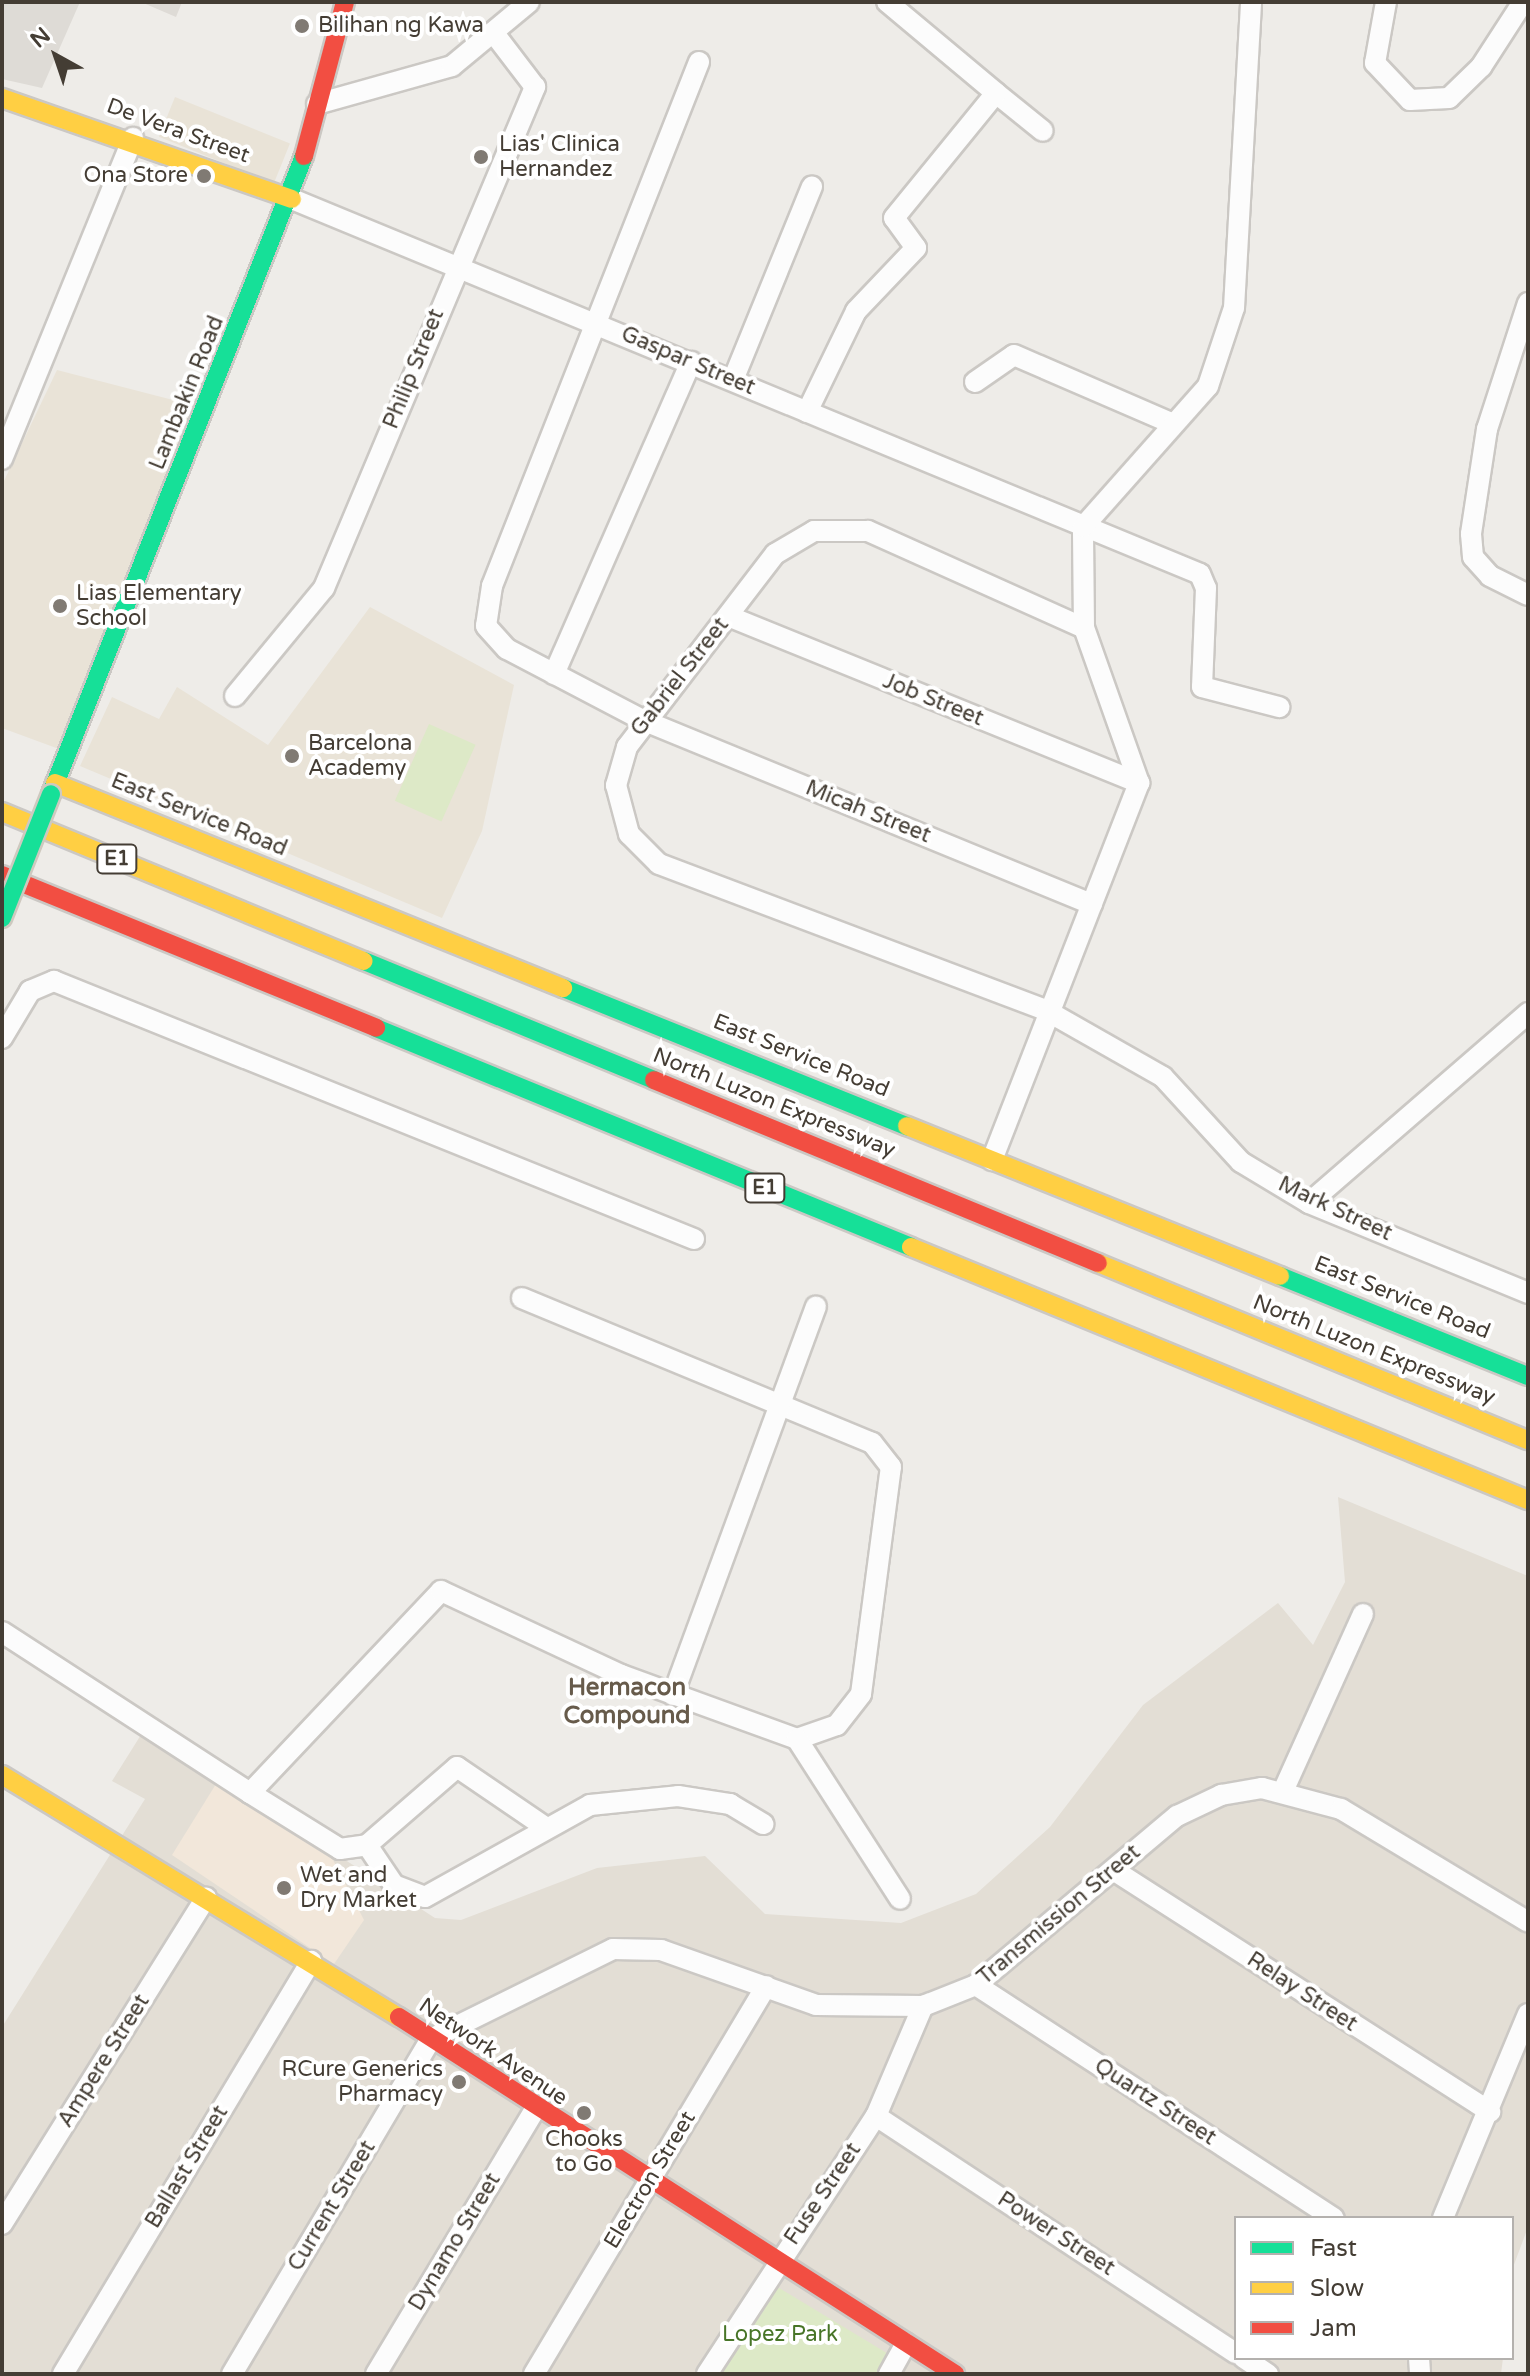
<!DOCTYPE html>
<style>
body{margin:0}
#map{position:relative;width:1530px;height:2376px;overflow:hidden;background:#eeece8;font-family:"Varela Round",sans-serif}
div>[style]{position:absolute}
.residential>*{inset:0;background:#e3ded5}
.commercial>*{inset:0;background:#f2e7da}
.industrial>*{inset:0;background:#dedbd6}
.education>*{inset:0;background:#e9e3d7;transform-origin:0 0}
.green>*{inset:0;background:#dde9c7;transform-origin:0 0}
.roads{filter:drop-shadow(2px 0 #cbc8c4) drop-shadow(-2px 0 #cbc8c4) drop-shadow(0 2px #cbc8c4) drop-shadow(0 -2px #cbc8c4)}
.street>*{height:20px;margin:-10px;padding:0 10px;transform-origin:10px;border-radius:10px;background:#fcfcfc}
.fast>*{height:18px;margin:-9px;padding:0 9px;transform-origin:9px;border-radius:9px;background:#16e098}
.slow>*{height:18px;margin:-9px;padding:0 9px;transform-origin:9px;border-radius:9px;background:#ffcf43}
.jam>*{height:18px;margin:-9px;padding:0 9px;transform-origin:9px;border-radius:9px;background:#f24e42}
.bridges{filter:drop-shadow(2px 0 #cec9bf) drop-shadow(-2px 0 #cec9bf) drop-shadow(0 2px #cec9bf) drop-shadow(0 -2px #cec9bf)}
.fast-bridge>*{height:18px;margin:-9px;padding:0 9px;transform-origin:9px;border-radius:9px;background:#16e098}
.dots>*{width:22px;height:22px;translate:-50% -50%;box-sizing:border-box;border:4px solid #fff;border-radius:50%}
span{translate:-50% -50%;white-space:nowrap;text-align:center;line-height:1.15;-webkit-text-stroke:8px #fff;paint-order:stroke}
.shield-label span{padding:2px 6px;background:#fff;border:2px solid;border-radius:6px;-webkit-text-stroke-width:0}
.shield-label{font-size:20px;color:#443d34;font-weight:700}
.poi-label{font-size:22px;color:#443d34}
.left{translate:0 -50%;text-align:left}
.right{translate:-100% -50%;text-align:right}
.street-label{font-size:22px;color:#443d34}
.park-label{font-size:22px;color:#487528}
.neighbourhood-label{font-size:24px;color:#675b4b;font-weight:700}
.frame{position:absolute;inset:0;border:4px solid #443d34;pointer-events:none}
.legend{position:absolute;left:1234px;top:2216px;width:280px;height:144px;box-sizing:border-box;background:#fff;border:2px solid #b4b1ae;margin:0;padding:10px 14px;list-style:none;font-size:24px;color:#443d34}
.legend li{display:flex;align-items:center;gap:16px;height:40px}
.legend b{width:40px;border:2px solid #b4b1ae}
.north{position:absolute;left:16px;top:16px;width:80px;height:80px;-webkit-text-stroke:6px #fff;paint-order:stroke;rotate:320deg;font-size:22px;font-weight:700;line-height:32px;text-align:center;color:#443d34}
.north::after{content:'';display:block;margin:auto;width:28px;height:36px;background:#443d34;clip-path:polygon(50% 0,100% 100%,50% 72%,0 100%)}
</style>
<div id="map">
<div class="residential">
<i style="clip-path:polygon(1338px 1497px,1528px 1576px,1528px 2227px,1512px 2270px,1512px 2218px,1236px 2218px,1236px 2358px,1503px 2358px,1501px 2374px,2px 2374px,2px 2027px,145px 1799px,112px 1781px,144px 1730px,435px 1918px,461px 1920px,597px 1868px,705px 1856px,765px 1914px,901px 1923px,976px 1894px,1050px 1827px,1143px 1705px,1278px 1603px,1313px 1645px,1345px 1582px)"></i>
</div>
<div class="commercial">
<i style="clip-path:polygon(216px 1784px,331px 1856px,364px 1920px,334px 1964px,172px 1855px)"></i>
</div>
<div class="industrial">
<i style="clip-path:polygon(2px 2px,80px 2px,42px 88px,2px 79px)"></i>
<i style="clip-path:polygon(141px 2px,182px 2px,176px 17px)"></i>
</div>
<div class="education">
<i style="left:175px;top:97px;width:124px;height:43px;rotate:22deg"></i>
<i style="clip-path:polygon(57px 370px,200px 407px,59px 749px,2px 728px,2px 485px)"></i>
<i style="clip-path:polygon(370px 607px,514px 685px,482px 831px,442px 918px,80px 766px,112px 697px,159px 719px,177px 687px,268px 745px)"></i>
</div>
<div class="green">
<i style="left:429px;top:724px;width:51px;height:84px;rotate:24deg"></i>
<i style="clip-path:polygon(766px 2280px,890px 2355px,880px 2374px,708px 2374px)"></i>
</div>
<div class="roads">
<div class="street">
<i style="left:1386px;top:2px;width:62px;rotate:100.2deg"></i>
<i style="left:1375px;top:63px;width:51px;rotate:46.6deg"></i>
<i style="left:1410px;top:100px;width:39px;rotate:-3deg"></i>
<i style="left:1449px;top:98px;width:45px;rotate:-44.1deg"></i>
<i style="left:1481px;top:67px;width:77px;rotate:-57.1deg"></i>
<i style="left:699px;top:62px;width:563px;rotate:111.56deg"></i>
<i style="left:492px;top:586px;width:40px;rotate:98.5deg"></i>
<i style="left:486px;top:626px;width:31px;rotate:48deg"></i>
<i style="left:507px;top:649px;width:156px;rotate:27.6deg"></i>
<i style="left:645px;top:721px;width:483px;rotate:22.3deg"></i>
<i style="left:996px;top:93px;width:60px;rotate:39deg"></i>
<i style="left:317px;top:104px;width:140px;rotate:-15.7deg"></i>
<i style="left:452px;top:66px;width:100px;rotate:-39.7deg"></i>
<i style="left:292px;top:199px;width:982px;rotate:22.44deg"></i>
<i style="left:1200px;top:574px;width:15px;rotate:67deg"></i>
<i style="left:1206px;top:588px;width:99px;rotate:92.3deg"></i>
<i style="left:1202px;top:687px;width:80px;rotate:14.6deg"></i>
<i style="left:1528px;top:303px;width:133px;rotate:108deg"></i>
<i style="left:1487px;top:429px;width:106px;rotate:98.7deg"></i>
<i style="left:1471px;top:534px;width:23px;rotate:85deg"></i>
<i style="left:1473px;top:557px;width:25px;rotate:48deg"></i>
<i style="left:1490px;top:576px;width:42px;rotate:26.6deg"></i>
<i style="left:733px;top:380px;width:209px;rotate:-67.8deg"></i>
<i style="left:975px;top:382px;width:47px;rotate:-34.7deg"></i>
<i style="left:1014px;top:355px;width:169px;rotate:23.4deg"></i>
<i style="left:807px;top:412px;width:112px;rotate:-64.1deg"></i>
<i style="left:856px;top:311px;width:87px;rotate:-46.4deg"></i>
<i style="left:916px;top:248px;width:37px;rotate:-126deg"></i>
<i style="left:894px;top:218px;width:161px;rotate:-50.8deg"></i>
<i style="left:996px;top:93px;width:142px;rotate:-140.1deg"></i>
<i style="left:2px;top:459px;width:347px;rotate:-67.8deg"></i>
<i style="left:728px;top:616px;width:444px;rotate:22.1deg"></i>
<i style="left:1084px;top:628px;width:237px;rotate:-155.8deg"></i>
<i style="left:868px;top:531px;width:54px;rotate:180deg"></i>
<i style="left:814px;top:531px;width:45px;rotate:149.5deg"></i>
<i style="left:775px;top:554px;width:243px;rotate:127.5deg"></i>
<i style="left:627px;top:747px;width:40px;rotate:106deg"></i>
<i style="left:616px;top:785px;width:51px;rotate:75.1deg"></i>
<i style="left:629px;top:834px;width:42px;rotate:45deg"></i>
<i style="left:659px;top:864px;width:415px;rotate:20.7deg"></i>
<i style="left:1047px;top:1011px;width:133px;rotate:29.6deg"></i>
<i style="left:1163px;top:1077px;width:115px;rotate:47.5deg"></i>
<i style="left:1241px;top:1162px;width:79px;rotate:31.1deg"></i>
<i style="left:1309px;top:1203px;width:237px;rotate:22.3deg"></i>
<i style="left:554px;top:674px;width:341px;rotate:-66.3deg"></i>
<i style="left:235px;top:696px;width:140px;rotate:-50.5deg"></i>
<i style="left:324px;top:588px;width:544px;rotate:-67.16deg"></i>
<i style="left:535px;top:87px;width:69px;rotate:-127.4deg"></i>
<i style="left:2px;top:1038px;width:55px;rotate:-59.2deg"></i>
<i style="left:30px;top:991px;width:26px;rotate:-23deg"></i>
<i style="left:54px;top:981px;width:690px;rotate:21.96deg"></i>
<i style="left:992px;top:1160px;width:405px;rotate:-68.7deg"></i>
<i style="left:1139px;top:783px;width:164px;rotate:-109.5deg"></i>
<i style="left:1084px;top:628px;width:101px;rotate:-90.6deg"></i>
<i style="left:1083px;top:527px;width:188px;rotate:-48.4deg"></i>
<i style="left:1208px;top:386px;width:82px;rotate:-71.6deg"></i>
<i style="left:1234px;top:308px;width:306px;rotate:-86.8deg"></i>
<i style="left:1309px;top:1203px;width:290px;rotate:-40.9deg"></i>
<i style="left:2px;top:1632px;width:296px;rotate:33deg"></i>
<i style="left:250px;top:1793px;width:278px;rotate:-46.6deg"></i>
<i style="left:441px;top:1591px;width:199px;rotate:25deg"></i>
<i style="left:621px;top:1675px;width:187px;rotate:20deg"></i>
<i style="left:797px;top:1739px;width:42px;rotate:-19.3deg"></i>
<i style="left:837px;top:1725px;width:39px;rotate:-52deg"></i>
<i style="left:861px;top:1694px;width:229px;rotate:-82.5deg"></i>
<i style="left:891px;top:1467px;width:31px;rotate:-128deg"></i>
<i style="left:872px;top:1443px;width:379px;rotate:-157.5deg"></i>
<i style="left:673px;top:1695px;width:414px;rotate:-69.8deg"></i>
<i style="left:797px;top:1739px;width:190px;rotate:57.2deg"></i>
<i style="left:1284px;top:1789px;width:192px;rotate:-65.7deg"></i>
<i style="left:250px;top:1793px;width:106px;rotate:31.9deg"></i>
<i style="left:340px;top:1849px;width:27px;rotate:-8deg"></i>
<i style="left:367px;top:1845px;width:119px;rotate:-40.9deg"></i>
<i style="left:457px;top:1767px;width:107px;rotate:34.3deg"></i>
<i style="left:367px;top:1845px;width:48px;rotate:56deg"></i>
<i style="left:394px;top:1885px;width:33px;rotate:21deg"></i>
<i style="left:425px;top:1897px;width:189px;rotate:-29.1deg"></i>
<i style="left:590px;top:1805px;width:88px;rotate:-5.8deg"></i>
<i style="left:678px;top:1796px;width:53px;rotate:8.7deg"></i>
<i style="left:730px;top:1804px;width:39px;rotate:31deg"></i>
<i style="left:1115px;top:1871px;width:446px;rotate:32.7deg"></i>
<i style="left:976px;top:1985px;width:427px;rotate:33.1deg"></i>
<i style="left:876px;top:2116px;width:431px;rotate:33.4deg"></i>
<i style="left:1443px;top:2218px;width:221px;rotate:-67.4deg"></i>
<i style="left:2px;top:2224px;width:385px;rotate:-58deg"></i>
<i style="left:1244px;top:2358px;width:29px;rotate:34deg"></i>
<i style="left:1419px;top:2358px;width:16px;rotate:86deg"></i>
<i style="left:63px;top:2374px;width:482px;rotate:-59deg"></i>
<i style="left:232px;top:2374px;width:390px;rotate:-59.3deg"></i>
<i style="left:431px;top:2039px;width:203px;rotate:-26.3deg"></i>
<i style="left:613px;top:1949px;width:48px;rotate:1.2deg"></i>
<i style="left:661px;top:1950px;width:164px;rotate:19.5deg"></i>
<i style="left:816px;top:2005px;width:107px;rotate:0.5deg"></i>
<i style="left:923px;top:2006px;width:57px;rotate:-21.6deg"></i>
<i style="left:976px;top:1985px;width:263px;rotate:-40.1deg"></i>
<i style="left:1177px;top:1816px;width:49px;rotate:-25.5deg"></i>
<i style="left:1221px;top:1795px;width:42px;rotate:-9.7deg"></i>
<i style="left:1262px;top:1788px;width:82px;rotate:14.9deg"></i>
<i style="left:1341px;top:1809px;width:218px;rotate:31.1deg"></i>
<i style="left:376px;top:2374px;width:309px;rotate:-59deg"></i>
<i style="left:534px;top:2374px;width:452px;rotate:-59.1deg"></i>
<i style="left:707px;top:2374px;width:308px;rotate:-56.8deg"></i>
<i style="left:876px;top:2116px;width:120px;rotate:-66.9deg"></i>
<i style="left:889px;top:2374px;width:35px;rotate:-61deg"></i>
</div>
<div class="fast">
<i style="left:51px;top:794px;width:686px;rotate:-68.37deg"></i>
<i style="left:364px;top:961px;width:313px;rotate:22.3deg"></i>
<i style="left:563px;top:988px;width:371px;rotate:21.9deg"></i>
<i style="left:376px;top:1028px;width:578px;rotate:22.26deg"></i>
<i style="left:1280px;top:1276px;width:267px;rotate:22deg"></i>
</div>
<div class="slow">
<i style="left:2px;top:98px;width:307px;rotate:19.2deg"></i>
<i style="left:55px;top:783px;width:548px;rotate:21.98deg"></i>
<i style="left:2px;top:812px;width:391px;rotate:22.4deg"></i>
<i style="left:907px;top:1126px;width:402px;rotate:21.9deg"></i>
<i style="left:911px;top:1247px;width:667px;rotate:22.3deg"></i>
<i style="left:1098px;top:1263px;width:465px;rotate:22.4deg"></i>
<i style="left:2px;top:1775px;width:465px;rotate:31.4deg"></i>
</div>
<div class="jam">
<i style="left:304px;top:156px;width:159px;rotate:-75.1deg"></i>
<i style="left:2px;top:875px;width:404px;rotate:22.2deg"></i>
<i style="left:654px;top:1080px;width:480px;rotate:22.4deg"></i>
<i style="left:399px;top:2017px;width:661px;rotate:32.7deg"></i>
</div>
</div>
<div class="bridges">
<div class="fast-bridge">
<i style="left:2px;top:918px;width:133px;rotate:-68.4deg"></i>
</div>
</div>
<div class="dots">
<i style="left:302px;top:26px;background:#807a73"></i>
<i style="left:481px;top:157px;background:#807a73"></i>
<i style="left:204px;top:176px;background:#807a73"></i>
<i style="left:60px;top:606px;background:#807a73"></i>
<i style="left:292px;top:756px;background:#807a73"></i>
<i style="left:284px;top:1888px;background:#807a73"></i>
<i style="left:459px;top:2082px;background:#807a73"></i>
<i style="left:584px;top:2113px;background:#807a73"></i>
</div>
<div class="shield-label">
<span style="left:117px;top:859px">E1</span>
<span style="left:765px;top:1188px">E1</span>
</div>
<div class="poi-label">
<span class="left" style="left:318px;top:26px">Bilihan ng Kawa</span>
<span class="left" style="left:499px;top:157px">Lias' Clinica<br>Hernandez</span>
<span class="right" style="left:188px;top:176px">Ona Store</span>
<span class="left" style="left:76px;top:606px">Lias Elementary<br>School</span>
<span class="left" style="left:308px;top:756px">Barcelona<br>Academy</span>
<span class="left" style="left:300px;top:1888px">Wet and<br>Dry Market</span>
<span class="right" style="left:443px;top:2082px">RCure Generics<br>Pharmacy</span>
<span style="left:584px;top:2152px">Chooks<br>to Go</span>
</div>
<div class="street-label">
<span style="left:178px;top:131px;rotate:20deg">De Vera Street</span>
<span style="left:688px;top:361px;rotate:23deg">Gaspar Street</span>
<span style="left:414px;top:369px;rotate:-68deg">Philip Street</span>
<span style="left:187px;top:393px;rotate:-68deg">Lambakin Road</span>
<span style="left:680px;top:677px;rotate:-52deg">Gabriel Street</span>
<span style="left:933px;top:700px;rotate:22deg">Job Street</span>
<span style="left:868px;top:812px;rotate:22deg">Micah Street</span>
<span style="left:199px;top:815px;rotate:22deg">East Service Road</span>
<span style="left:801px;top:1056px;rotate:22deg">East Service Road</span>
<span style="left:774px;top:1103px;rotate:22deg">North Luzon Expressway</span>
<span style="left:1335px;top:1209px;rotate:25deg">Mark Street</span>
<span style="left:1402px;top:1298px;rotate:22deg">East Service Road</span>
<span style="left:1374px;top:1350px;rotate:22deg">North Luzon Expressway</span>
<span style="left:1059px;top:1915px;rotate:-40deg">Transmission Street</span>
<span style="left:1302px;top:1992px;rotate:33deg">Relay Street</span>
<span style="left:493px;top:2052px;rotate:34deg">Network Avenue</span>
<span style="left:104px;top:2061px;rotate:-58deg">Ampere Street</span>
<span style="left:1155px;top:2102px;rotate:33deg">Quartz Street</span>
<span style="left:187px;top:2167px;rotate:-59deg">Ballast Street</span>
<span style="left:650px;top:2180px;rotate:-59deg">Electron Street</span>
<span style="left:823px;top:2194px;rotate:-56deg">Fuse Street</span>
<span style="left:332px;top:2206px;rotate:-59deg">Current Street</span>
<span style="left:1056px;top:2234px;rotate:33deg">Power Street</span>
<span style="left:455px;top:2242px;rotate:-59deg">Dynamo Street</span>
</div>
<div class="park-label">
<span style="left:780px;top:2335px">Lopez Park</span>
</div>
<div class="neighbourhood-label">
<span style="left:627px;top:1702px">Hermacon<br>Compound</span>
</div>
<div class="frame"></div>
<ul class="legend">
<li><b style="height:10px;background:#16e098"></b>Fast</li>
<li><b style="height:10px;background:#ffcf43"></b>Slow</li>
<li><b style="height:10px;background:#f24e42"></b>Jam</li>
</ul>
<div class="north">N</div>
</div>
